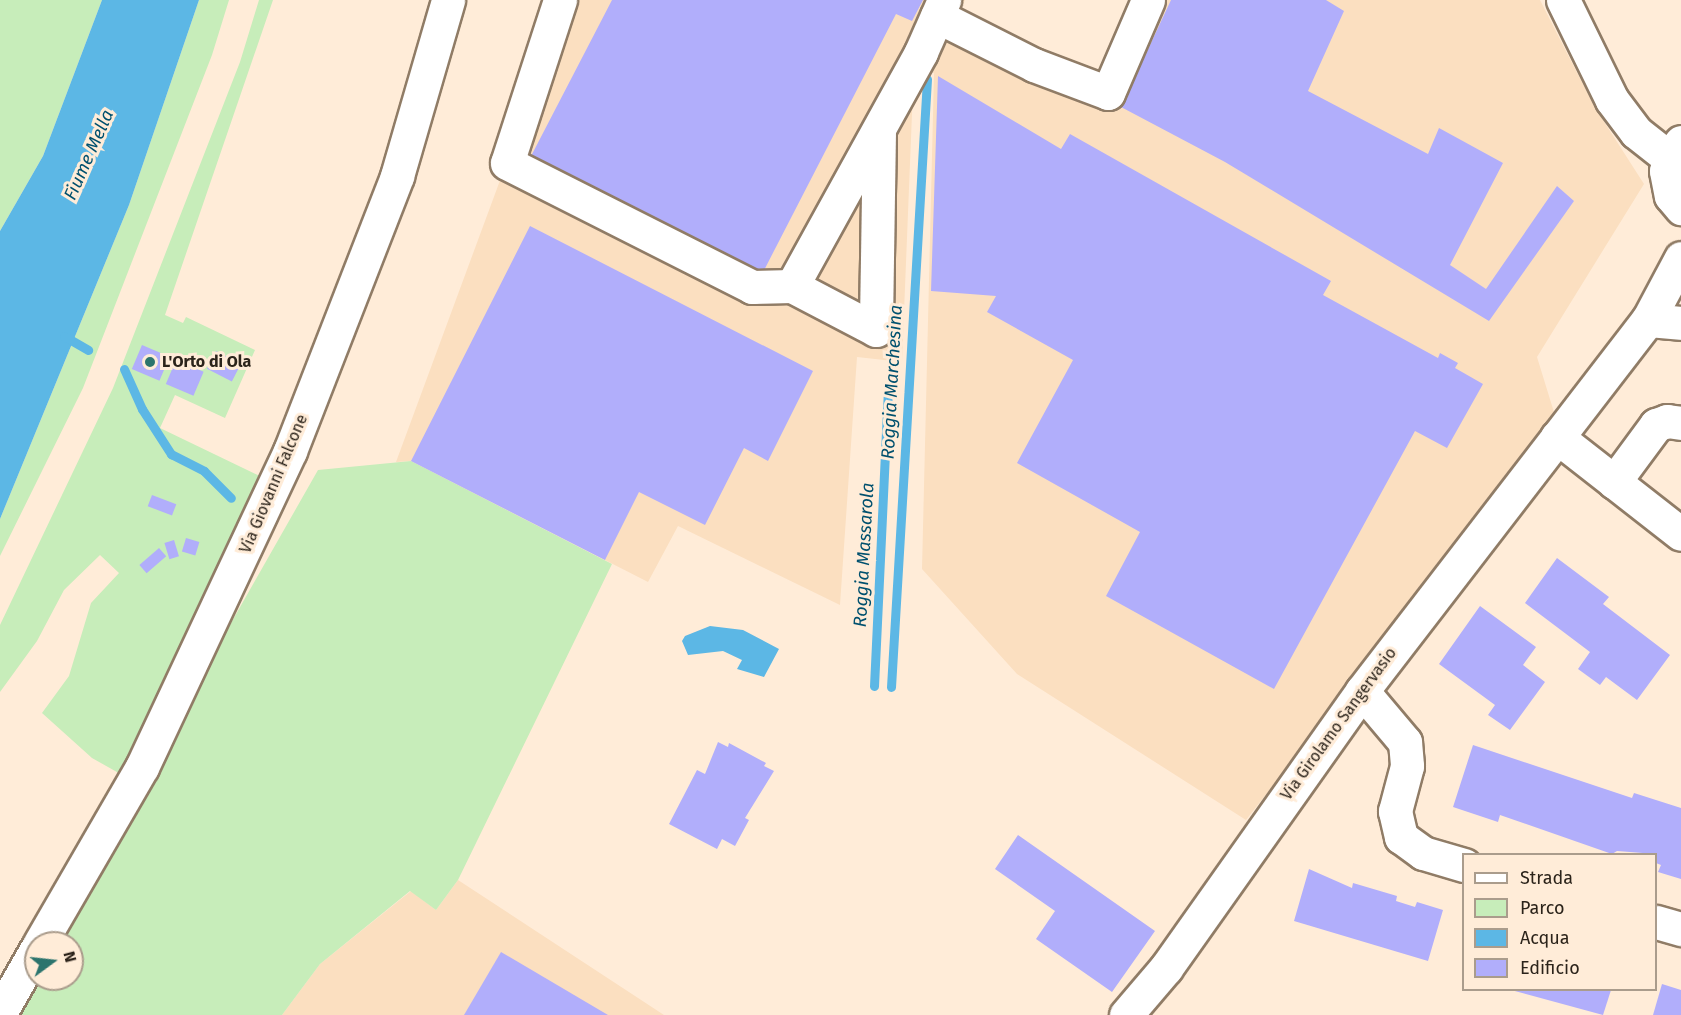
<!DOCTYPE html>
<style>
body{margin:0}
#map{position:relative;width:1681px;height:1015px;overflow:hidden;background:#ffecd8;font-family:"Fira Sans",sans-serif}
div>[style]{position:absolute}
.built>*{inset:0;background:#fbdfc0}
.green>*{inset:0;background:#c7edba}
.water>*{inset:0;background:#5cb7e5}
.stream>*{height:9px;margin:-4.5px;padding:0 4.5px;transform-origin:4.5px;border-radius:4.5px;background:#5cb7e5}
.building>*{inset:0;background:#b1aefb;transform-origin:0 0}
.roads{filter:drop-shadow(2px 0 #907c66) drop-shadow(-2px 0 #907c66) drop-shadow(0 2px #907c66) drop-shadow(0 -2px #907c66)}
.minor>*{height:33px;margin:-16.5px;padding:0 16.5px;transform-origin:16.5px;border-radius:16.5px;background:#fff}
.dots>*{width:16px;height:16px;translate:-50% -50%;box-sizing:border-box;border:3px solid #ffecd8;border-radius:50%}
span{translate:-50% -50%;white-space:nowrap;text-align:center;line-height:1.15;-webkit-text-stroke:6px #ffecd8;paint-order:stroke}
.poi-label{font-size:16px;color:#2b231a;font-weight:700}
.left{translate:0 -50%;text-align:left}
.street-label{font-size:16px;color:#2b231a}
.water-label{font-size:18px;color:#00506e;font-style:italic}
.legend{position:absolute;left:1462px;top:853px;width:195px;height:138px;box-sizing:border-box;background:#ffecd8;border:2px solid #aa9c8c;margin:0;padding:8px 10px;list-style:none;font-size:18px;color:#2b231a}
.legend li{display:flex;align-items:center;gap:12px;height:30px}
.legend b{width:30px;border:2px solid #aa9c8c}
.north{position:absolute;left:24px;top:931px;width:60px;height:60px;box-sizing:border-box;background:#ffecd8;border:2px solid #aa9c8c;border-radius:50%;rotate:75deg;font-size:16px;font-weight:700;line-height:24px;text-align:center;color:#2b231a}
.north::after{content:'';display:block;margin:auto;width:21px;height:27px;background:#2c746d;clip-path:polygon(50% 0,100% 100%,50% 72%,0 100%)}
</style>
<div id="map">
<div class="built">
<i style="clip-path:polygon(544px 0,965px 0,950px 33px,1096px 104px,1141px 0,1540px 0,1594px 106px,1644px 184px,1537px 357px,1557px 422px,1246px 820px,1017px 674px,922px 569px,934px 73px,921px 68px,913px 89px,902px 362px,857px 357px,840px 605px,678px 526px,648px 582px,411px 461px,396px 462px,502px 175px,492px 170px)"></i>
<i style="clip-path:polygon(458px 880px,664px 1015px,282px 1015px,320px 964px,411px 891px,436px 910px)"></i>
</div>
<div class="green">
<i style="clip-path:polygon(0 0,102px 0,43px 156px,0 231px)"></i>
<i style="clip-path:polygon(199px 0,229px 0,212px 55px,83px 388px,0 556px,0 519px,129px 205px)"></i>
<i style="clip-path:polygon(259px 0,273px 0,165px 315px,183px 323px,186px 317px,255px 350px,225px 418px,175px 395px,160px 428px,268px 480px,124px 776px,92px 758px,42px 713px,69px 676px,91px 603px,119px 573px,100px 555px,64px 590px,37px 641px,0 692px,0 625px,113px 388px,240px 62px)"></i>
<i style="clip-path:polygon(411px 461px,612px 564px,458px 880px,436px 910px,410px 891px,320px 964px,282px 1015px,8px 1015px,36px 979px,72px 979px,72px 943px,49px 943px,318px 470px)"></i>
</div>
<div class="water">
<i style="clip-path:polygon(102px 0,199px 0,129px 205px,0 519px,0 231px,43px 156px)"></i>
<i style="clip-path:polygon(710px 626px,743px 630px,779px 649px,764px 677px,737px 669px,742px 660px,723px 651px,688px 655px,682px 641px,685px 636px)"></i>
</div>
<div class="stream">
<i style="left:64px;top:336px;width:28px;rotate:30deg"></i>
<i style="left:124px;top:369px;width:44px;rotate:65.8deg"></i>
<i style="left:142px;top:409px;width:54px;rotate:57.2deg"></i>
<i style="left:171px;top:454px;width:37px;rotate:27deg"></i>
<i style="left:204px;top:471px;width:38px;rotate:45deg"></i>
<i style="left:874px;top:686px;width:297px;rotate:-87.3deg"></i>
<i style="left:891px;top:687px;width:609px;rotate:-86.61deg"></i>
</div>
<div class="building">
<i style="clip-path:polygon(612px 0,923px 0,912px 21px,896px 14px,759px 280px,529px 160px)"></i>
<i style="clip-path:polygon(1171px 0,1326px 0,1344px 11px,1308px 91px,1428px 154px,1439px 128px,1503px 163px,1450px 265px,1486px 289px,1557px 186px,1574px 201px,1489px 321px,1225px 162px,1121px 107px)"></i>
<i style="clip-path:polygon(938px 76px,1061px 149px,1070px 134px,1331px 281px,1323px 295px,1438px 358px,1440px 353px,1458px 363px,1455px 368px,1483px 384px,1447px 448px,1415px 431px,1274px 689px,1106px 596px,1140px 532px,1017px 463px,1073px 360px,987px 312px,996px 296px,931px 291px)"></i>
<i style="clip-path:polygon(530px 226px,813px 371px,768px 461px,744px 448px,705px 525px,639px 492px,605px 560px,411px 461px)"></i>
<i style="left:142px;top:345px;width:30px;height:26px;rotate:23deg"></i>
<i style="left:216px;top:351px;width:28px;height:20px;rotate:27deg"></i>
<i style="left:176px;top:360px;width:30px;height:26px;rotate:23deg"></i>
<i style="left:152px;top:495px;width:26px;height:12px;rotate:21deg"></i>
<i style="left:186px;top:538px;width:14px;height:14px;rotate:17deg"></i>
<i style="left:174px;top:540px;width:17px;height:10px;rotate:73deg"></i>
<i style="left:159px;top:548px;width:11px;height:26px;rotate:49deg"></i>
<i style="clip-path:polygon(1557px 558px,1609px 597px,1603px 604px,1670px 655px,1637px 700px,1606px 677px,1600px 685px,1578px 669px,1590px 652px,1525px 603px)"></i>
<i style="clip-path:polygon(1480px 606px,1536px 647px,1523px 665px,1545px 682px,1510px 730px,1488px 715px,1495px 705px,1439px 664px)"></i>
<i style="clip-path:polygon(718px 742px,728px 747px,729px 743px,766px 763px,764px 766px,774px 771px,745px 818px,749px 820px,735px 846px,722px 839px,717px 849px,669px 824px,697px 770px,705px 774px)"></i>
<i style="clip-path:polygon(1473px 745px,1632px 798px,1634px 793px,1681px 808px,1681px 879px,1658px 872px,1661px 865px,1656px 863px,1656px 854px,1617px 851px,1612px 854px,1500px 815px,1498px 822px,1453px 807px)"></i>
<i style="clip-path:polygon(1018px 835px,1155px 931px,1112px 992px,1036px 939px,1055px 911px,995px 869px)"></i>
<i style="clip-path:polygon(1309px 869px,1352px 888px,1353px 883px,1397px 896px,1396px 901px,1415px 907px,1417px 902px,1443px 910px,1428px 961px,1294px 921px)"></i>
<i style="clip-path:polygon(501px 952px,608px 1015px,464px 1015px)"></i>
<i style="clip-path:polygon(1662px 984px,1681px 990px,1681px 1015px,1653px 1015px)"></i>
<i style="clip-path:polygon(1511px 990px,1611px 990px,1603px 1015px)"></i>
</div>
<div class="roads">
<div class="minor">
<i style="left:560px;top:0;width:171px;rotate:108deg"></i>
<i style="left:507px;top:163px;width:275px;rotate:26.8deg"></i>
<i style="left:752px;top:287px;width:40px;rotate:-1.4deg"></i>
<i style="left:1563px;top:0;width:111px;rotate:63.9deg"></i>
<i style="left:1612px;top:100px;width:40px;rotate:53deg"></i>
<i style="left:1636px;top:132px;width:42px;rotate:38.2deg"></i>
<i style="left:937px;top:16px;width:109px;rotate:26.8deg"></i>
<i style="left:1034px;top:65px;width:79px;rotate:20.7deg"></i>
<i style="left:1108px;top:93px;width:101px;rotate:-66.7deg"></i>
<i style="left:879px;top:131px;width:199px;rotate:90.9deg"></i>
<i style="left:876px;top:330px;width:95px;rotate:-152.4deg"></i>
<i style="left:792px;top:286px;width:267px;rotate:-61.1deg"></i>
<i style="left:921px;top:52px;width:57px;rotate:-66.1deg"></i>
<i style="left:1681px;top:142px;width:20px;rotate:127deg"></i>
<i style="left:1669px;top:158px;width:13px;rotate:103deg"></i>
<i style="left:1666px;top:171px;width:25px;rotate:79deg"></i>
<i style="left:1671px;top:196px;width:16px;rotate:50deg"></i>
<i style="left:1648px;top:320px;width:33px;rotate:5deg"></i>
<i style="left:1557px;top:437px;width:157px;rotate:38deg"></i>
<i style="left:1614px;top:482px;width:71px;rotate:-53.6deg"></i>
<i style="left:1656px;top:425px;width:12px;rotate:-20deg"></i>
<i style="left:1667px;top:421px;width:14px;rotate:8deg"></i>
<i style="left:1362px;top:691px;width:67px;rotate:49.9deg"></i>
<i style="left:1405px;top:742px;width:24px;rotate:85deg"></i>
<i style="left:1407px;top:766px;width:47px;rotate:104.9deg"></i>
<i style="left:1395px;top:811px;width:27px;rotate:77deg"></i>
<i style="left:1401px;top:837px;width:27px;rotate:36deg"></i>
<i style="left:1423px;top:853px;width:43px;rotate:16.3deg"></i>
<i style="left:1656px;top:922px;width:26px;rotate:16deg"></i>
<i style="left:40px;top:943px;width:203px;rotate:-59.9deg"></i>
<i style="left:142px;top:767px;width:349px;rotate:-64.9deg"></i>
<i style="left:290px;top:451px;width:295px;rotate:-68.7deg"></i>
<i style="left:397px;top:176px;width:183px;rotate:-73.8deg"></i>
<i style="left:0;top:1013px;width:73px;rotate:-60.3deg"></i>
<i style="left:1126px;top:1015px;width:62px;rotate:-49.6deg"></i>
<i style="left:1166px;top:968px;width:339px;rotate:-54.7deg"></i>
<i style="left:1362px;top:691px;width:468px;rotate:-52.4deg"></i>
<i style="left:1648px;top:320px;width:70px;rotate:-62deg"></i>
</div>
</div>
<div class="dots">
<i style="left:150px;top:362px;background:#2c746d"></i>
</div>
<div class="poi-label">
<span class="left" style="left:162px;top:362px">L'Orto di Ola</span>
</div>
<div class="street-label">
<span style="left:274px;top:484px;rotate:-67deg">Via Giovanni Falcone</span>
<span style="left:1339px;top:724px;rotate:-54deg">Via Girolamo Sangervasio</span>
</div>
<div class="water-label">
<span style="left:89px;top:155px;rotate:-66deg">Fiume Mella</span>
<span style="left:892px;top:382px;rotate:-87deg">Roggia Marchesina</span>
<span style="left:864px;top:555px;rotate:-87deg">Roggia Massarola</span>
</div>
<ul class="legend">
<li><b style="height:8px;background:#fff"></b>Strada</li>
<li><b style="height:16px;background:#c7edba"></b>Parco</li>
<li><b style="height:16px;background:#5cb7e5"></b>Acqua</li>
<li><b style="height:16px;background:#b1aefb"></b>Edificio</li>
</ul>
<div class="north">N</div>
</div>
